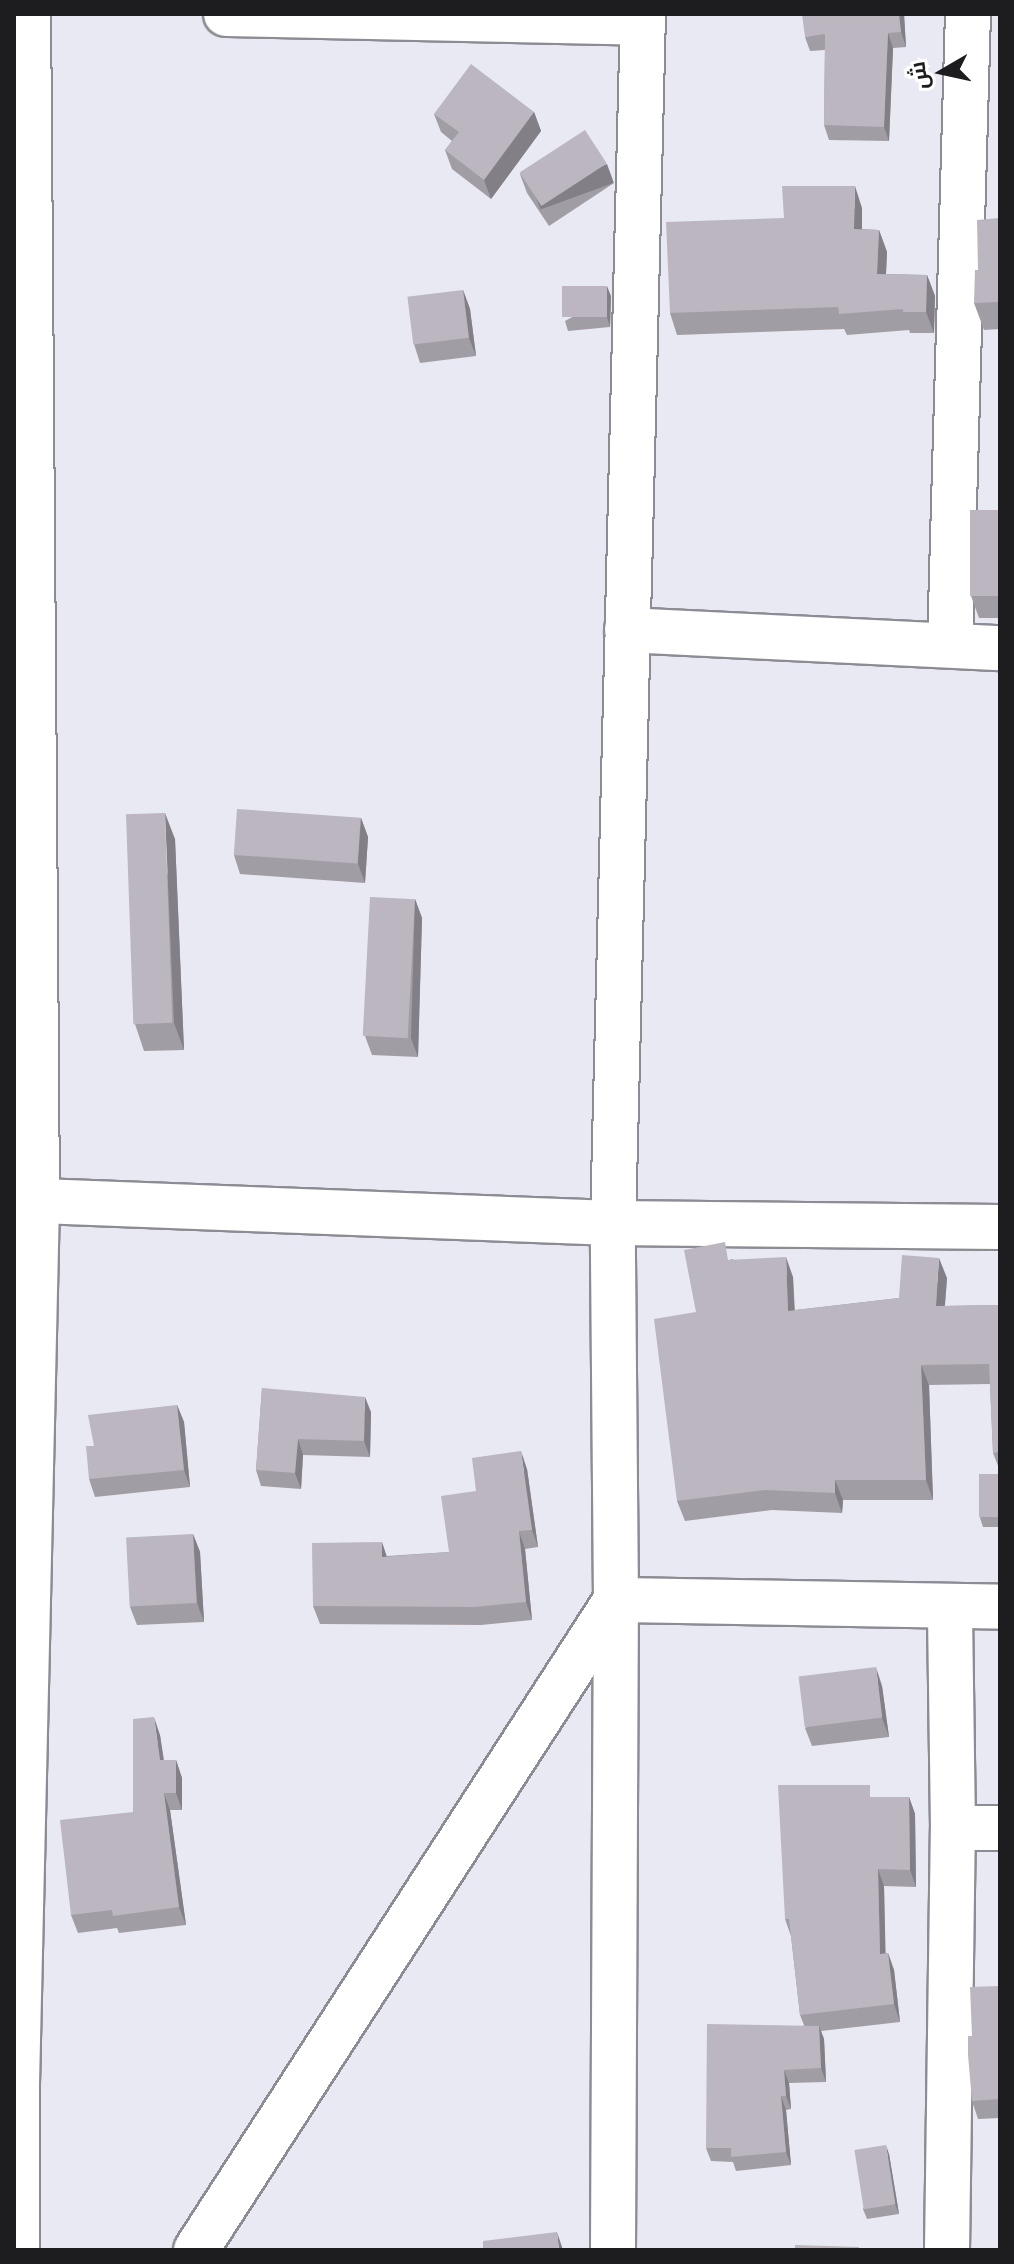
<!DOCTYPE html>
<meta charset="utf-8">
<style>
body{margin:0}
#map{position:relative;width:1014px;height:2264px;overflow:hidden;background:#e9e9f3;font-family:Commissioner,Cairo,sans-serif}
div>[style]{position:absolute}
.roads{filter:drop-shadow(2px 0 #8c8c94) drop-shadow(-2px 0 #8c8c94) drop-shadow(0 2px #8c8c94) drop-shadow(0 -2px #8c8c94)}
.minor>*{height:44px;margin:-22px;padding:0 22px;transform-origin:22px;border-radius:22px;background:#fff}
.tertiary>*{height:44px;margin:-22px;padding:0 22px;transform-origin:22px;border-radius:22px;background:#fff}
.wall>*{inset:0;background:#a19da4}
.shaded-wall>*{inset:0;background:#837f86;transform-origin:0 0}
.building>*{inset:0;background:#bbb6bf;transform-origin:0 0}
span{translate:-50% -50%;white-space:nowrap;text-align:center;line-height:1.15;-webkit-text-stroke:8px #fff;paint-order:stroke}
.frame{position:absolute;inset:0;border:16px solid #1d1d20;pointer-events:none}
.north{position:absolute;left:902px;top:32px;width:80px;height:80px;-webkit-text-stroke:6px #fff;paint-order:stroke;rotate:261deg;font-size:22px;font-weight:700;line-height:32px;text-align:center;color:#1d1d20}
.north::after{content:'';display:block;margin:auto;width:28px;height:36px;background:#1d1d20;clip-path:polygon(50% 0,100% 100%,50% 72%,0 100%)}
</style>
<div id="map">
<div class="roads">
<div class="minor">
<i style="left:226px;top:14px;width:417px;rotate:1.2deg"></i>
<i style="left:627px;top:630px;width:373px;rotate:2.8deg"></i>
<i style="left:950px;top:645px;width:631px;rotate:-88.37deg"></i>
<i style="left:953px;top:1828px;width:47px"></i>
<i style="left:17px;top:2250px;width:166px;rotate:-90deg"></i>
<i style="left:17px;top:2084px;width:883px;rotate:-88.7deg"></i>
<i style="left:37px;top:1201px;width:1187px;rotate:-90.43deg"></i>
<i style="left:196px;top:2250px;width:774px;rotate:-57.13deg"></i>
<i style="left:616px;top:1600px;width:384px;rotate:1deg"></i>
<i style="left:613px;top:2250px;width:650px;rotate:-89.74deg"></i>
<i style="left:616px;top:1600px;width:377px;rotate:-90.5deg"></i>
<i style="left:613px;top:1223px;width:1209px;rotate:-88.58deg"></i>
<i style="left:947px;top:2250px;width:422px;rotate:-89.2deg"></i>
<i style="left:953px;top:1828px;width:221px;rotate:-90.8deg"></i>
</div>
<div class="tertiary">
<i style="left:14px;top:1200px;width:599px;rotate:2.2deg"></i>
<i style="left:613px;top:1223px;width:387px;rotate:0.6deg"></i>
</div>
</div>
<div class="wall">
<i style="clip-path:polygon(904px 14px,906px 47px,893px 48px,889px 141px,829px 140px,824px 125px,825px 50px,810px 51px,805px 37px)"></i>
<i style="clip-path:polygon(534px 112px,541px 131px,491px 199px,452px 169px,445px 150px,452px 141px,441px 132px,434px 114px)"></i>
<i style="clip-path:polygon(520px 174px,614px 183px,549px 226px,527px 193px)"></i>
<i style="clip-path:polygon(862px 208px,862px 229px,879px 230px,887px 252px,886px 274px,927px 275px,935px 296px,934px 333px,910px 333px,909px 330px,847px 335px,844px 329px,677px 335px,670px 313px,784px 218px)"></i>
<i style="clip-path:polygon(1000px 218px,1000px 329px,984px 330px,974px 303px,978px 270px)"></i>
<i style="clip-path:polygon(463px 290px,470px 309px,476px 356px,420px 363px,414px 344px)"></i>
<i style="clip-path:polygon(611px 296px,610px 327px,568px 331px,565px 321px)"></i>
<i style="clip-path:polygon(1000px 510px,1000px 618px,979px 618px,971px 596px)"></i>
<i style="clip-path:polygon(361px 818px,368px 837px,365px 883px,240px 874px,234px 855px)"></i>
<i style="clip-path:polygon(175px 839px,184px 1050px,144px 1051px,135px 1024px)"></i>
<i style="clip-path:polygon(415px 899px,422px 918px,418px 1057px,372px 1055px,365px 1036px)"></i>
<i style="clip-path:polygon(731px 1259px,793px 1277px,795px 1310px,899px 1298px,947px 1278px,945px 1306px,1000px 1305px,1000px 1471px,993px 1453px,990px 1384px,929px 1385px,933px 1500px,843px 1500px,842px 1513px,772px 1510px,685px 1521px,677px 1501px,696px 1312px)"></i>
<i style="clip-path:polygon(262px 1388px,371px 1412px,370px 1457px,303px 1455px,301px 1489px,261px 1486px,256px 1470px)"></i>
<i style="clip-path:polygon(177px 1405px,184px 1422px,190px 1487px,95px 1497px,89px 1479px,94px 1446px)"></i>
<i style="clip-path:polygon(527px 1469px,538px 1547px,525px 1549px,532px 1620px,481px 1625px,320px 1624px,313px 1606px,387px 1556px,449px 1552px)"></i>
<i style="clip-path:polygon(1000px 1474px,1000px 1527px,983px 1527px,980px 1518px)"></i>
<i style="clip-path:polygon(193px 1534px,200px 1552px,204px 1622px,137px 1625px,130px 1607px)"></i>
<i style="clip-path:polygon(882px 1686px,889px 1737px,812px 1746px,805px 1728px)"></i>
<i style="clip-path:polygon(160px 1735px,164px 1760px,176px 1760px,182px 1778px,182px 1810px,170px 1810px,186px 1925px,119px 1933px,117px 1928px,78px 1933px,71px 1915px,133px 1812px)"></i>
<i style="clip-path:polygon(875px 1797px,909px 1797px,915px 1814px,916px 1887px,884px 1886px,885px 1953px,888px 1953px,894px 1970px,900px 2022px,821px 2031px,824px 2039px,826px 2082px,789px 2083px,791px 2109px,786px 2110px,791px 2165px,736px 2171px,733px 2162px,711px 2161px,706px 2148px,804px 2025px,800px 2015px,791px 1936px,785px 1919px)"></i>
<i style="clip-path:polygon(1000px 1986px,1000px 2118px,978px 2119px,972px 2101px,972px 2036px)"></i>
<i style="clip-path:polygon(889px 2154px,899px 2214px,867px 2219px,863px 2209px)"></i>
</div>
<div class="shaded-wall">
<i style="clip-path:polygon(899px 14px,904px 14px,906px 47px,901px 32px)"></i>
<i style="clip-path:polygon(888px 33px,893px 48px,889px 141px,884px 127px)"></i>
<i style="clip-path:polygon(534px 112px,541px 131px,491px 199px,484px 180px)"></i>
<i style="left:607px;top:164px;width:20px;height:78px;rotate:70deg"></i>
<i style="clip-path:polygon(855px 186px,862px 208px,862px 251px,854px 229px)"></i>
<i style="clip-path:polygon(879px 230px,887px 252px,885px 295px,877px 274px)"></i>
<i style="clip-path:polygon(927px 275px,935px 296px,934px 333px,926px 312px)"></i>
<i style="clip-path:polygon(607px 286px,611px 296px,610px 327px,607px 317px)"></i>
<i style="clip-path:polygon(463px 290px,470px 309px,476px 356px,469px 338px)"></i>
<i style="clip-path:polygon(165px 813px,175px 839px,184px 1050px,174px 1023px)"></i>
<i style="clip-path:polygon(361px 818px,368px 837px,365px 883px,358px 864px)"></i>
<i style="clip-path:polygon(415px 899px,422px 918px,418px 1057px,411px 1038px)"></i>
<i style="clip-path:polygon(786px 1257px,793px 1277px,795px 1331px,788px 1311px)"></i>
<i style="clip-path:polygon(939px 1258px,947px 1278px,943px 1327px,936px 1306px)"></i>
<i style="clip-path:polygon(921px 1365px,929px 1385px,933px 1500px,926px 1480px)"></i>
<i style="clip-path:polygon(365px 1397px,371px 1412px,370px 1457px,364px 1441px)"></i>
<i style="clip-path:polygon(177px 1405px,184px 1422px,190px 1487px,184px 1470px)"></i>
<i style="clip-path:polygon(298px 1439px,303px 1455px,301px 1489px,295px 1473px)"></i>
<i style="clip-path:polygon(521px 1451px,527px 1469px,538px 1547px,532px 1530px)"></i>
<i style="clip-path:polygon(835px 1480px,843px 1500px,842px 1513px,835px 1493px)"></i>
<i style="clip-path:polygon(519px 1531px,525px 1549px,532px 1620px,526px 1602px)"></i>
<i style="clip-path:polygon(193px 1534px,200px 1552px,204px 1622px,197px 1603px)"></i>
<i style="clip-path:polygon(382px 1542px,388px 1560px,382px 1557px)"></i>
<i style="clip-path:polygon(876px 1667px,882px 1686px,889px 1737px,882px 1718px)"></i>
<i style="clip-path:polygon(154px 1717px,160px 1735px,166px 1778px,160px 1760px)"></i>
<i style="clip-path:polygon(176px 1760px,182px 1778px,182px 1810px,176px 1793px)"></i>
<i style="clip-path:polygon(164px 1793px,170px 1810px,186px 1925px,179px 1907px)"></i>
<i style="clip-path:polygon(909px 1797px,915px 1814px,916px 1887px,910px 1870px)"></i>
<i style="clip-path:polygon(878px 1869px,884px 1886px,886px 1971px,880px 1954px)"></i>
<i style="clip-path:polygon(888px 1953px,894px 1970px,900px 2022px,894px 2004px)"></i>
<i style="clip-path:polygon(819px 2026px,824px 2039px,826px 2082px,821px 2068px)"></i>
<i style="clip-path:polygon(784px 2070px,789px 2083px,791px 2109px,786px 2096px)"></i>
<i style="clip-path:polygon(781px 2096px,786px 2110px,791px 2165px,786px 2152px)"></i>
<i style="clip-path:polygon(886px 2145px,889px 2154px,899px 2214px,895px 2204px)"></i>
<i style="clip-path:polygon(557px 2232px,563px 2250px,559px 2250px)"></i>
</div>
<div class="building">
<i style="clip-path:polygon(802px 14px,899px 14px,901px 32px,888px 33px,884px 127px,824px 125px,825px 34px,805px 37px)"></i>
<i style="clip-path:polygon(471px 64px,534px 112px,484px 180px,445px 150px,459px 132px,434px 114px)"></i>
<i style="left:585px;top:130px;width:40px;height:78px;rotate:57deg"></i>
<i style="clip-path:polygon(782px 186px,855px 186px,854px 229px,879px 230px,877px 274px,927px 275px,926px 312px,903px 312px,903px 309px,839px 314px,838px 307px,670px 313px,666px 222px,784px 218px)"></i>
<i style="clip-path:polygon(1000px 218px,1000px 302px,974px 303px,975px 270px,978px 270px,977px 220px)"></i>
<i style="left:607px;top:286px;width:31px;height:45px;rotate:90deg"></i>
<i style="left:463px;top:290px;width:48px;height:56px;rotate:83deg"></i>
<i style="left:970px;top:510px;width:30px;height:86px"></i>
<i style="left:237px;top:809px;width:124px;height:46px;rotate:4deg"></i>
<i style="left:165px;top:813px;width:210px;height:39px;rotate:88deg"></i>
<i style="left:370px;top:897px;width:45px;height:139px;rotate:3deg"></i>
<i style="clip-path:polygon(725px 1242px,728px 1260px,786px 1257px,788px 1311px,899px 1298px,902px 1255px,939px 1258px,936px 1306px,1000px 1305px,1000px 1452px,993px 1453px,989px 1364px,921px 1365px,926px 1480px,835px 1480px,835px 1493px,765px 1490px,677px 1501px,654px 1319px,696px 1312px,684px 1250px)"></i>
<i style="clip-path:polygon(262px 1388px,365px 1397px,364px 1441px,298px 1439px,295px 1473px,256px 1470px)"></i>
<i style="clip-path:polygon(177px 1405px,184px 1470px,89px 1479px,86px 1446px,94px 1446px,88px 1415px)"></i>
<i style="clip-path:polygon(521px 1451px,532px 1530px,519px 1531px,526px 1602px,475px 1607px,313px 1606px,312px 1543px,382px 1542px,382px 1557px,449px 1552px,441px 1496px,476px 1491px,472px 1458px)"></i>
<i style="left:1000px;top:1474px;width:43px;height:21px;rotate:90deg"></i>
<i style="left:193px;top:1534px;width:69px;height:67px;rotate:87deg"></i>
<i style="left:876px;top:1667px;width:51px;height:78px;rotate:83deg"></i>
<i style="clip-path:polygon(154px 1717px,160px 1760px,176px 1760px,176px 1793px,164px 1793px,179px 1907px,113px 1916px,112px 1910px,71px 1915px,60px 1820px,133px 1812px,133px 1719px)"></i>
<i style="clip-path:polygon(778px 1785px,870px 1785px,870px 1797px,909px 1797px,910px 1870px,878px 1869px,880px 1954px,888px 1953px,894px 2004px,800px 2015px,789px 1919px,785px 1919px)"></i>
<i style="clip-path:polygon(1000px 1986px,1000px 2099px,972px 2101px,968px 2055px,968px 2036px,972px 2036px,970px 1987px)"></i>
<i style="clip-path:polygon(707px 2024px,819px 2026px,821px 2068px,784px 2070px,786px 2096px,781px 2096px,786px 2152px,731px 2157px,731px 2148px,706px 2148px)"></i>
<i style="left:886px;top:2145px;width:60px;height:32px;rotate:81deg"></i>
<i style="clip-path:polygon(557px 2232px,559px 2250px,483px 2250px,483px 2241px)"></i>
<i style="clip-path:polygon(795px 2245px,859px 2247px,859px 2250px,795px 2250px)"></i>
</div>
<div class="frame"></div>
<div class="north">ش</div>
</div>
